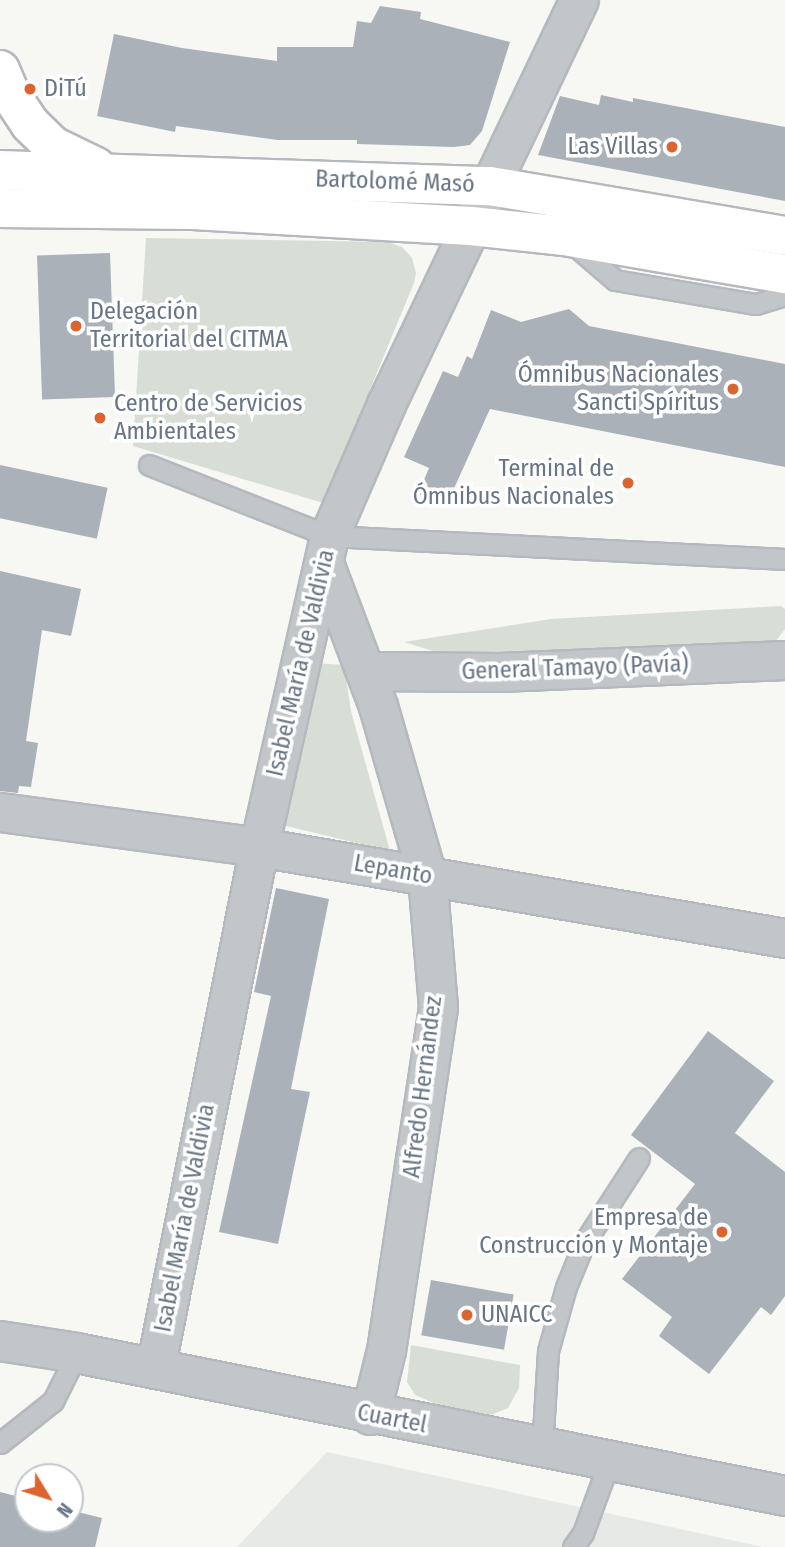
<!DOCTYPE html>
<meta charset="utf-8">
<style>
body{margin:0}
#map{position:relative;width:785px;height:1547px;overflow:hidden;background:#f7f7f4;font-family:"Fira Sans Condensed",sans-serif}
div>[style]{position:absolute}
.built>*{inset:0;background:#e7e9e7}
.green>*{inset:0;background:#d8ded5}
.building>*{inset:0;background:#abb1b8;transform-origin:0 0}
.roads{filter:drop-shadow(2px 0 #b5b9bd) drop-shadow(-2px 0 #b5b9bd) drop-shadow(0 2px #b5b9bd) drop-shadow(0 -2px #b5b9bd)}
.service>*{height:19px;margin:-9.5px;padding:0 9.5px;transform-origin:9.5px;border-radius:9.5px;background:#c2c6c9}
.minor>*{height:37px;margin:-18.5px;padding:0 18.5px;transform-origin:18.5px;border-radius:18.5px;background:#c2c6c9}
.tertiary>*{height:38px;margin:-19px;padding:0 19px;transform-origin:19px;border-radius:19px;background:#c2c6c9}
.primary>*{height:38px;margin:-19px;padding:0 19px;transform-origin:19px;border-radius:19px;background:#fff}
.dots>*{width:19px;height:19px;translate:-50% -50%;box-sizing:border-box;border:4px solid #fff;border-radius:50%}
span{translate:-50% -50%;white-space:nowrap;text-align:center;line-height:1.15;-webkit-text-stroke:7px #fff;paint-order:stroke}
.poi-label{font-size:24px;color:#677584}
.left{translate:0 -50%;text-align:left}
.right{translate:-100% -50%;text-align:right}
.street-label{font-size:24px;color:#677584}
.north{position:absolute;left:14px;top:1463px;width:70px;height:70px;box-sizing:border-box;background:#fff;border:2px solid #c2c8ce;border-radius:50%;rotate:128deg;font-size:19px;font-weight:700;line-height:28px;text-align:center;color:#677584}
.north::after{content:'';display:block;margin:auto;width:24px;height:32px;background:#dc652f;clip-path:polygon(50% 0,100% 100%,50% 72%,0 100%)}
</style>
<div id="map">
<div class="built">
<i style="clip-path:polygon(327px 1452px,763px 1547px,237px 1547px)"></i>
</div>
<div class="green">
<i style="clip-path:polygon(146px 238px,387px 242px,402px 247px,412px 258px,416px 273px,414px 283px,323px 503px,133px 446px)"></i>
<i style="clip-path:polygon(781px 606px,785px 609px,785px 629px,775px 642px,547px 657px,440px 653px,404px 642px,551px 619px)"></i>
<i style="clip-path:polygon(315px 663px,344px 665px,351px 711px,390px 851px,282px 825px)"></i>
<i style="clip-path:polygon(411px 1345px,520px 1365px,519px 1388px,508px 1408px,491px 1415px,436px 1404px,415px 1395px,407px 1382px)"></i>
</div>
<div class="building">
<i style="clip-path:polygon(380px 6px,421px 12px,420px 19px,510px 42px,482px 131px,470px 145px,454px 147px,357px 144px,357px 140px,278px 140px,176px 126px,175px 132px,97px 116px,114px 34px,182px 48px,277px 61px,277px 47px,353px 47px,357px 21px,371px 23px)"></i>
<i style="clip-path:polygon(601px 95px,633px 102px,633px 98px,785px 127px,785px 201px,538px 155px,560px 96px,599px 105px)"></i>
<i style="left:110px;top:253px;width:144px;height:73px;rotate:88deg"></i>
<i style="clip-path:polygon(569px 309px,589px 326px,785px 364px,785px 467px,490px 409px,446px 506px,418px 494px,429px 468px,404px 457px,443px 371px,458px 377px,467px 356px,472px 359px,491px 310px,521px 322px)"></i>
<i style="left:0;top:465px;width:110px;height:52px;rotate:12deg"></i>
<i style="clip-path:polygon(0 571px,81px 589px,71px 636px,42px 630px,26px 741px,38px 743px,31px 787px,19px 786px,18px 793px,0 791px)"></i>
<i style="clip-path:polygon(276px 888px,329px 899px,291px 1089px,310px 1092px,278px 1244px,219px 1232px,271px 996px,254px 992px)"></i>
<i style="clip-path:polygon(708px 1031px,774px 1081px,735px 1133px,785px 1172px,785px 1296px,771px 1315px,761px 1307px,709px 1374px,659px 1336px,672px 1317px,622px 1279px,695px 1184px,631px 1135px)"></i>
<i style="left:431px;top:1280px;width:84px;height:56px;rotate:10deg"></i>
<i style="clip-path:polygon(0 1492px,28px 1499px,28px 1519px,70px 1519px,70px 1510px,102px 1518px,95px 1547px,0 1547px)"></i>
</div>
<div class="roads">
<div class="service">
<i style="left:573px;top:244px;width:55px;rotate:40.6deg"></i>
<i style="left:615px;top:280px;width:143px;rotate:9.7deg"></i>
<i style="left:756px;top:304px;width:30px;rotate:-17deg"></i>
<i style="left:149px;top:465px;width:193px;rotate:21.5deg"></i>
<i style="left:329px;top:536px;width:457px;rotate:2.9deg"></i>
<i style="left:0;top:1443px;width:68px;rotate:-38.4deg"></i>
<i style="left:53px;top:1401px;width:54px;rotate:-63.4deg"></i>
<i style="left:542px;top:1449px;width:98px;rotate:-86.5deg"></i>
<i style="left:548px;top:1351px;width:66px;rotate:-74.3deg"></i>
<i style="left:566px;top:1287px;width:48px;rotate:-67.8deg"></i>
<i style="left:584px;top:1243px;width:101px;rotate:-57.1deg"></i>
<i style="left:573px;top:1547px;width:17px;rotate:-54deg"></i>
<i style="left:583px;top:1533px;width:76px;rotate:-69.9deg"></i>
</div>
<div class="minor">
<i style="left:324px;top:563px;width:153px;rotate:69.3deg"></i>
<i style="left:378px;top:706px;width:177px;rotate:73.9deg"></i>
<i style="left:427px;top:876px;width:131px;rotate:85.2deg"></i>
<i style="left:438px;top:1007px;width:347px;rotate:98.6deg"></i>
<i style="left:386px;top:1350px;width:67px;rotate:103.8deg"></i>
<i style="left:365px;top:671px;width:135px;rotate:0.4deg"></i>
<i style="left:500px;top:672px;width:285px;rotate:-2.4deg"></i>
<i style="left:0;top:812px;width:261px;rotate:7.7deg"></i>
<i style="left:259px;top:847px;width:534px;rotate:9.82deg"></i>
<i style="left:155px;top:1369px;width:532px;rotate:-78.73deg"></i>
<i style="left:259px;top:847px;width:319px;rotate:-77.3deg"></i>
<i style="left:329px;top:536px;width:144px;rotate:-66.6deg"></i>
<i style="left:386px;top:404px;width:448px;rotate:-64.5deg"></i>
</div>
<div class="tertiary">
<i style="left:0;top:1341px;width:78px;rotate:8.9deg"></i>
<i style="left:77px;top:1353px;width:722px;rotate:11.42deg"></i>
</div>
<div class="primary">
<i style="left:0;top:70px;width:26px;rotate:67deg"></i>
<i style="left:10px;top:94px;width:36px;rotate:56deg"></i>
<i style="left:30px;top:124px;width:32px;rotate:44deg"></i>
<i style="left:53px;top:146px;width:48px;rotate:26deg"></i>
<i style="left:0;top:170px;width:490px;rotate:1.9deg"></i>
<i style="left:490px;top:186px;width:299px;rotate:9.6deg"></i>
<i style="left:0;top:208px;width:193px;rotate:0.6deg"></i>
<i style="left:193px;top:210px;width:278px;rotate:3.3deg"></i>
<i style="left:471px;top:226px;width:94px;rotate:6.1deg"></i>
<i style="left:564px;top:236px;width:224px;rotate:9.8deg"></i>
</div>
</div>
<div class="dots">
<i style="left:30px;top:89px;background:#dc652f"></i>
<i style="left:672px;top:147px;background:#dc652f"></i>
<i style="left:76px;top:326px;background:#dc652f"></i>
<i style="left:733px;top:389px;background:#dc652f"></i>
<i style="left:100px;top:418px;background:#dc652f"></i>
<i style="left:628px;top:483px;background:#dc652f"></i>
<i style="left:722px;top:1232px;background:#dc652f"></i>
<i style="left:467px;top:1315px;background:#dc652f"></i>
</div>
<div class="poi-label">
<span class="left" style="left:44px;top:89px">DiTú</span>
<span class="right" style="left:658px;top:147px">Las Villas</span>
<span class="left" style="left:90px;top:326px">Delegación<br>Territorial del CITMA</span>
<span class="right" style="left:719px;top:389px">Ómnibus Nacionales<br>Sancti Spíritus</span>
<span class="left" style="left:114px;top:418px">Centro de Servicios<br>Ambientales</span>
<span class="right" style="left:614px;top:483px">Terminal de<br>Ómnibus Nacionales</span>
<span class="right" style="left:708px;top:1232px">Empresa de<br>Construcción y Montaje</span>
<span class="left" style="left:481px;top:1315px">UNAICC</span>
</div>
<div class="street-label">
<span style="left:395px;top:182px;rotate:2deg">Bartolomé Masó</span>
<span style="left:301px;top:663px;rotate:-77deg">Isabel María de Valdivia</span>
<span style="left:575px;top:668px;rotate:-2deg">General Tamayo (Pavía)</span>
<span style="left:393px;top:870px;rotate:10deg">Lepanto</span>
<span style="left:423px;top:1087px;rotate:-83deg">Alfredo Hernández</span>
<span style="left:185px;top:1218px;rotate:-79deg">Isabel María de Valdivia</span>
<span style="left:392px;top:1419px;rotate:11deg">Cuartel</span>
</div>
<div class="north">N</div>
</div>
